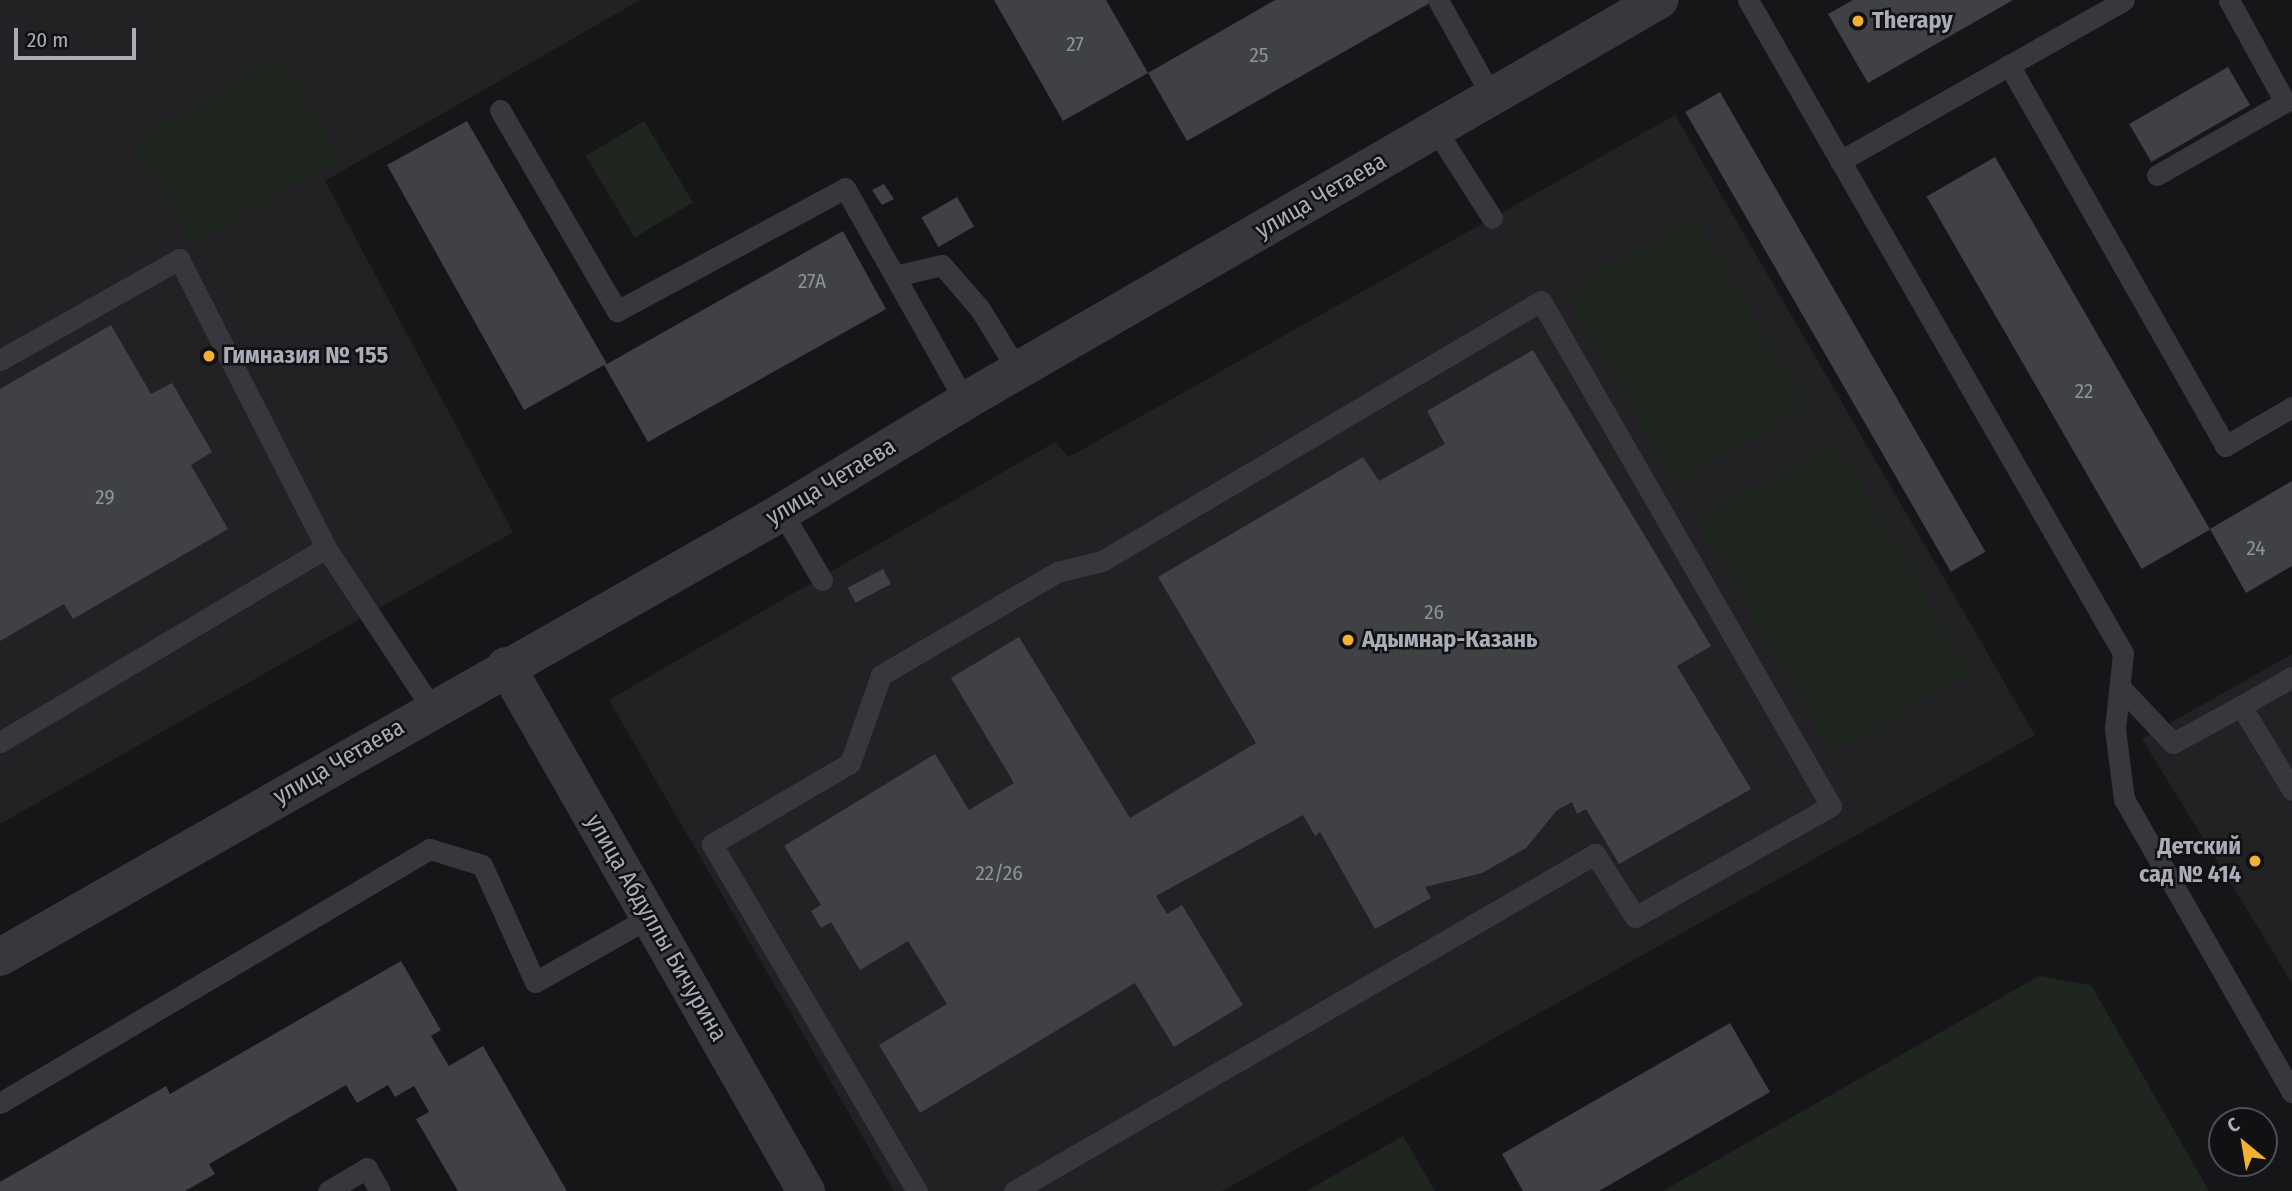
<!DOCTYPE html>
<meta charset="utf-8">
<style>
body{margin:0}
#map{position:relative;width:2292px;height:1191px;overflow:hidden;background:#161618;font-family:"Fira Sans Condensed",sans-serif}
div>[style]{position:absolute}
.built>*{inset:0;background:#222225}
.green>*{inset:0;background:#1e261f;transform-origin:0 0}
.building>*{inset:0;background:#404145;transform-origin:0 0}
.lane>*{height:21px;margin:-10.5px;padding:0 10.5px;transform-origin:10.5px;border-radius:10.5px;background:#37383d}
.street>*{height:38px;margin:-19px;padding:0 19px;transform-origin:19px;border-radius:19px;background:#37383d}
.dots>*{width:19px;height:19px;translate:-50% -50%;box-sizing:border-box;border:4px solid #111113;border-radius:50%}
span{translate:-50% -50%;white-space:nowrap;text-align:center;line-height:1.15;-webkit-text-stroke:5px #111113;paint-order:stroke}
.number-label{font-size:21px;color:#8e929b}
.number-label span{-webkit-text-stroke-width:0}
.poi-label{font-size:24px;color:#a8adb8;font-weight:700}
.left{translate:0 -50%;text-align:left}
.right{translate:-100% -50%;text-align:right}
.street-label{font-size:24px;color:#a8adb8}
.north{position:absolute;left:2208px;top:1107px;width:70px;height:70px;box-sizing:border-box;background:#111113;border:2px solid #4d4f55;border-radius:50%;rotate:330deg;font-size:19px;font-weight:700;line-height:28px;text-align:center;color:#a8adb8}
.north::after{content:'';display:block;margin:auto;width:24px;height:32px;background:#f2b134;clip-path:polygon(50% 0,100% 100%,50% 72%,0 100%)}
.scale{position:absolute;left:14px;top:28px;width:122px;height:32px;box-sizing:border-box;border:4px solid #a8adb8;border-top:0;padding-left:9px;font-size:21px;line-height:24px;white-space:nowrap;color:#a8adb8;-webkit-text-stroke:5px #111113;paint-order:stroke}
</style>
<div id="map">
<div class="built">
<i style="clip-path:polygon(0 0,640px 0,325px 181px,513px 532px,0 824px)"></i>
<i style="clip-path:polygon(1675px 115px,2035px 735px,1222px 1191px,894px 1191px,609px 700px,1055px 442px,1069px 457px)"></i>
<i style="clip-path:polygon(2292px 654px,2292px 983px,2142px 739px)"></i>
</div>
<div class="green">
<i style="left:280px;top:55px;width:120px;height:172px;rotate:60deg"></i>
<i style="left:644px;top:121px;width:95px;height:68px;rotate:59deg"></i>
<i style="left:1695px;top:214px;width:223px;height:153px;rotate:60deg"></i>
<i style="left:1835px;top:439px;width:270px;height:161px;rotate:60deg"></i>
<i style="clip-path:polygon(2039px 976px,2091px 985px,2209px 1191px,1663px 1191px)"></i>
<i style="clip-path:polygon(1403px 1136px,1435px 1191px,1306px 1191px)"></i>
</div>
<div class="building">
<i style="clip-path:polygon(994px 0,1106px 0,1148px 73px,1063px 121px)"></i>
<i style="clip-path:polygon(1275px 0,1435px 0,1187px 141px,1148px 73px)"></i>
<i style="clip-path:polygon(1853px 0,2013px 0,1868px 83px,1828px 14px)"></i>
<i style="left:2228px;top:67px;width:44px;height:114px;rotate:60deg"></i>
<i style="left:1720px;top:92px;width:531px;height:40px;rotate:60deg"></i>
<i style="clip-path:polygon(467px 121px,607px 364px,843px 231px,886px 309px,648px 442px,604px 365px,524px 410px,387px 165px)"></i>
<i style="left:1995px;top:157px;width:430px;height:79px;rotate:60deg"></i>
<i style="clip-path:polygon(884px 184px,894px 199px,882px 205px,872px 190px)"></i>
<i style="left:957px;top:197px;width:34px;height:41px;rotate:60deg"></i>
<i style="clip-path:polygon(111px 325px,151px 394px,172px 383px,212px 452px,191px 465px,228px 529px,73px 619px,64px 604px,0 641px,0 389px)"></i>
<i style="clip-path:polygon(1533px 350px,1711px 646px,1677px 666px,1751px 789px,1619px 864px,1586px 809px,1577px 814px,1572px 802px,1557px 810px,1526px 848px,1482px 873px,1425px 887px,1431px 898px,1375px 929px,1320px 832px,1315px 836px,1303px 815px,1156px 896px,1167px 914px,1182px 905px,1243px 1005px,1174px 1047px,1135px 983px,920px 1113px,879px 1045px,947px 1004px,908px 941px,860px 970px,831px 922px,821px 928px,811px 911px,821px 905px,784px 846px,935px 754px,969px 810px,1014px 783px,951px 678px,1019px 637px,1130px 818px,1256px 743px,1158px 577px,1363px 457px,1379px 481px,1445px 444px,1427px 411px)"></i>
<i style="clip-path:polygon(2292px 481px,2292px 566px,2246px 593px,2210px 529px)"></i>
<i style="left:883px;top:569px;width:17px;height:40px;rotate:62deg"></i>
<i style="clip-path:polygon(401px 961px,441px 1030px,431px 1036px,449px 1066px,483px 1046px,567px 1191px,458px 1191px,416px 1119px,429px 1112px,414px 1086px,395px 1097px,388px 1085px,357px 1103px,346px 1085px,209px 1164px,215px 1174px,185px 1191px,0 1191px,0 1182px,166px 1086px,170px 1094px)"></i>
<i style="clip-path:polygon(1730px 1023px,1770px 1092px,1599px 1191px,1523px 1191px,1502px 1154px)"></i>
</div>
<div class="lane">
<i style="left:1438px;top:0;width:111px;rotate:60.9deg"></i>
<i style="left:1748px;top:0;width:753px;rotate:60.13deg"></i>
<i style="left:2123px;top:653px;width:76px;rotate:96deg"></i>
<i style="left:2115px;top:729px;width:71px;rotate:82.7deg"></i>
<i style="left:2124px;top:799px;width:338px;rotate:60.2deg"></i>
<i style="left:2009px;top:65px;width:438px;rotate:60.4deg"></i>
<i style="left:2225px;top:446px;width:78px;rotate:-30.2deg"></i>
<i style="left:500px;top:110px;width:233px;rotate:59.8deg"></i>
<i style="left:617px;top:311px;width:259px;rotate:-28.3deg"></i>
<i style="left:845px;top:188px;width:244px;rotate:60.6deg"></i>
<i style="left:1436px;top:130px;width:104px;rotate:57.5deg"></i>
<i style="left:1840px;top:161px;width:326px;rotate:-29.5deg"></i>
<i style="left:2157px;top:175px;width:147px;rotate:-29.7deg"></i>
<i style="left:2285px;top:102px;width:116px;rotate:-118.8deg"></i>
<i style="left:895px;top:276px;width:48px;rotate:-13.2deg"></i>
<i style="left:942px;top:265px;width:58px;rotate:49.2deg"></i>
<i style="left:980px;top:309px;width:73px;rotate:58.5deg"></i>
<i style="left:0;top:360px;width:206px;rotate:-29.4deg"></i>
<i style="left:179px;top:259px;width:324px;rotate:63deg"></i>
<i style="left:326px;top:548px;width:192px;rotate:56.5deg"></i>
<i style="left:782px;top:512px;width:79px;rotate:59.5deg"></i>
<i style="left:2292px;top:677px;width:59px;rotate:150.4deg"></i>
<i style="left:2241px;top:706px;width:98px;rotate:58.7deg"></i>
<i style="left:2120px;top:687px;width:77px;rotate:46.6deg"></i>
<i style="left:2173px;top:743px;width:77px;rotate:-28.6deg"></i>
<i style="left:0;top:742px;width:379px;rotate:-30.8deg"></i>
<i style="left:0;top:1103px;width:499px;rotate:-30.6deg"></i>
<i style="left:430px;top:849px;width:54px;rotate:17.1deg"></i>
<i style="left:482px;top:865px;width:128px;rotate:65.6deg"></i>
<i style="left:535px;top:982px;width:132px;rotate:-29.5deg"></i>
<i style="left:328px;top:1191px;width:45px;rotate:-30.5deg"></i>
<i style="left:367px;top:1168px;width:26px;rotate:61deg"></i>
<i style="left:917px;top:1191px;width:403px;rotate:-120.6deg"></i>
<i style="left:712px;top:844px;width:160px;rotate:-30.4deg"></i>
<i style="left:850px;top:763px;width:93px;rotate:-70.6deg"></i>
<i style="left:881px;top:675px;width:204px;rotate:-30.3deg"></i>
<i style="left:1057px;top:572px;width:46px;rotate:-13.7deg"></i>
<i style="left:1102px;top:561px;width:510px;rotate:-30.64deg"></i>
<i style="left:1541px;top:301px;width:582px;rotate:60.13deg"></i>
<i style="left:1831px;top:806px;width:225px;rotate:150.5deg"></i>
<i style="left:1635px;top:917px;width:75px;rotate:-122.4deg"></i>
<i style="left:1595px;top:854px;width:672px;rotate:149.88deg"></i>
</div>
<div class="street">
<i style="left:506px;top:666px;width:605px;rotate:60.26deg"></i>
<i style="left:0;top:957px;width:900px;rotate:-29.64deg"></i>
<i style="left:782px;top:512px;width:214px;rotate:-31.2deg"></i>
<i style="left:965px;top:401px;width:802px;rotate:-30.02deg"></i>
</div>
<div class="dots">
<i style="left:1858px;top:21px;background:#f2b134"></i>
<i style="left:209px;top:356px;background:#f2b134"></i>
<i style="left:1348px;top:640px;background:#f2b134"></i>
<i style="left:2255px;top:861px;background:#f2b134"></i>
</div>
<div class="number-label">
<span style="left:1075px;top:44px">27</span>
<span style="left:1259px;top:55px">25</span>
<span style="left:812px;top:281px">27А</span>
<span style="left:2084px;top:391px">22</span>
<span style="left:105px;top:497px">29</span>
<span style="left:2256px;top:548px">24</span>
<span style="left:1434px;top:612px">26</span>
<span style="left:999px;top:873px">22/26</span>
</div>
<div class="poi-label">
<span class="left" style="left:1872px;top:21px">Therapy</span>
<span class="left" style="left:223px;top:356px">Гимназия № 155</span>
<span class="left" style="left:1362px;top:640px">Адымнар-Казань</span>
<span class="right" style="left:2241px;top:861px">Детский<br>сад № 414</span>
</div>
<div class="street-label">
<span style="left:1321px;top:196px;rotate:-30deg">улица Четаева</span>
<span style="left:831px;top:482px;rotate:-31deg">улица Четаева</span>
<span style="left:339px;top:762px;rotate:-30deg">улица Четаева</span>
<span style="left:656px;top:928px;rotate:60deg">улица Абдуллы Бичурина</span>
</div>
<div class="north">С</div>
<div class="scale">20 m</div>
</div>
